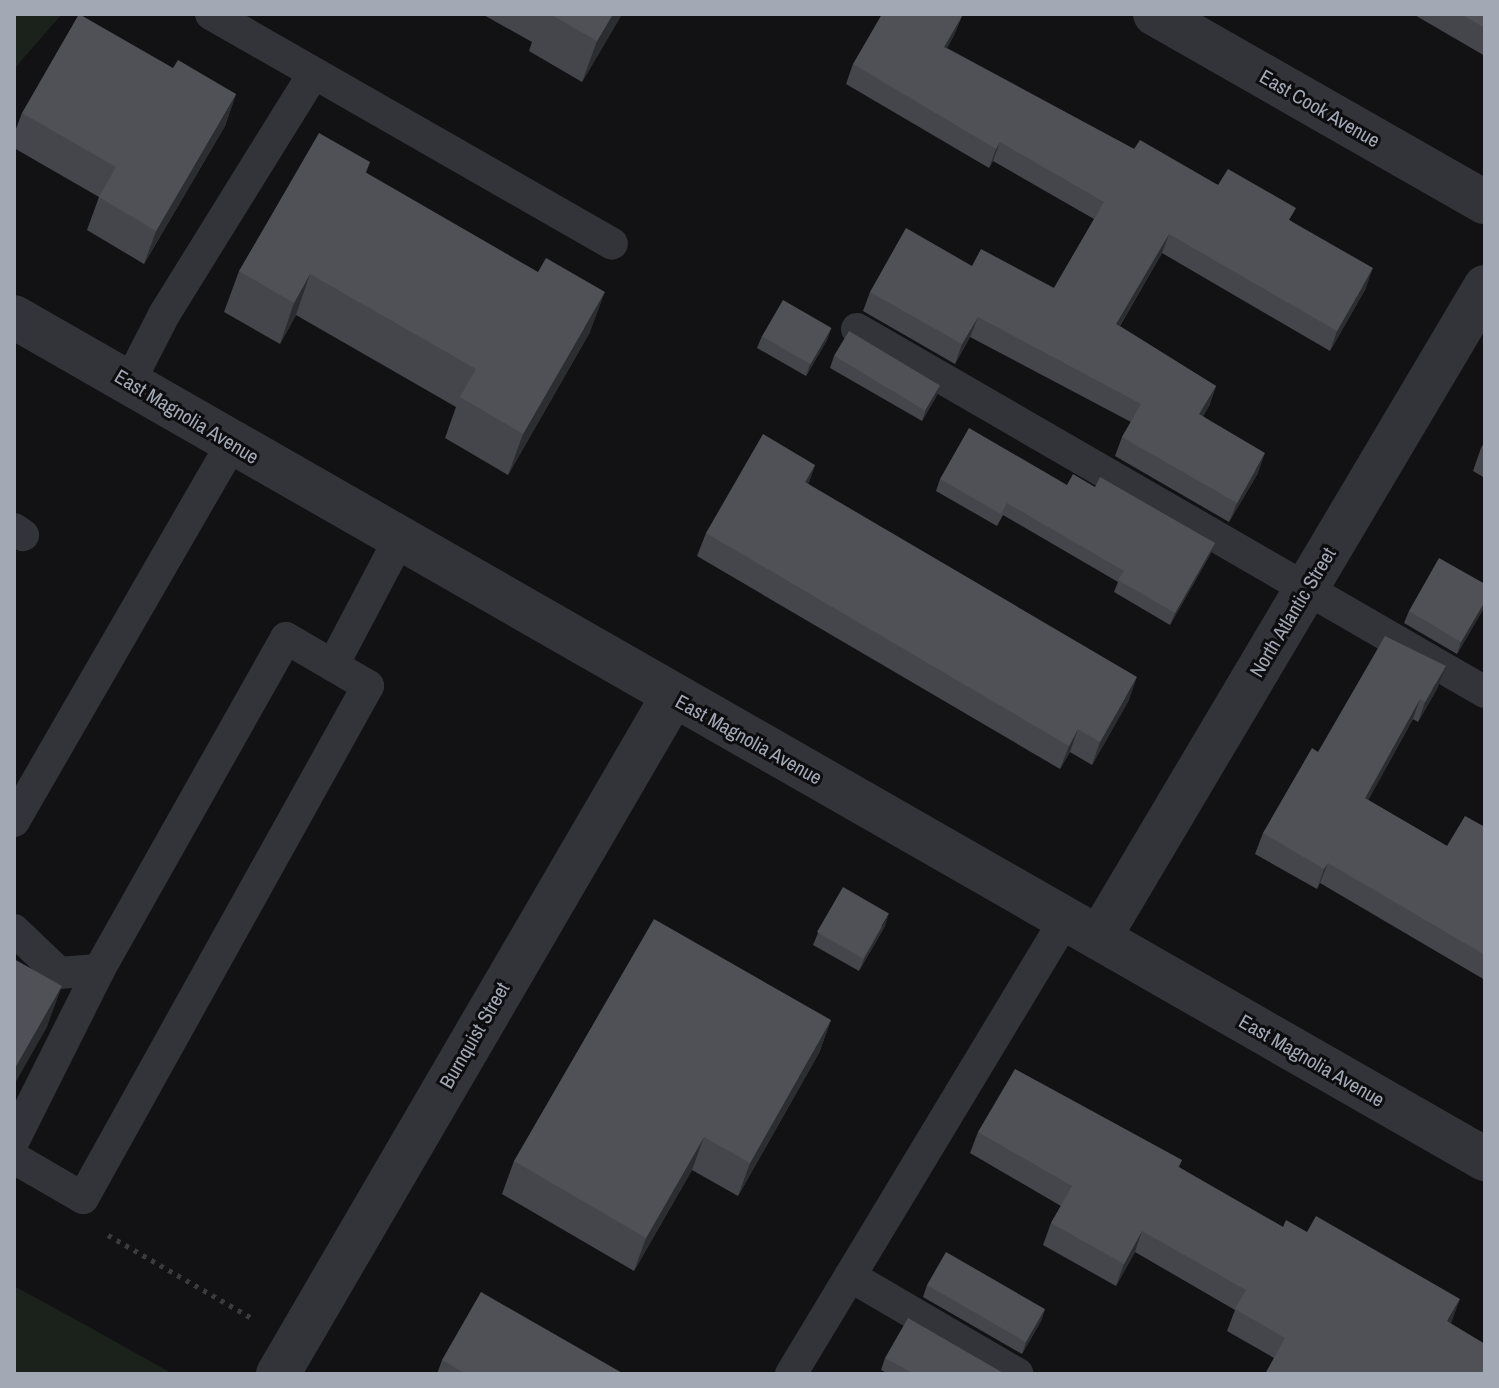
<!DOCTYPE html>
<style>
body{margin:0}
#map{position:relative;width:1499px;height:1388px;overflow:hidden;background:#121214;font-family:"Archivo Narrow",sans-serif}
div>[style]{position:absolute}
.green>*{inset:0;background:#1a221b}
.path>*{height:5px;margin-top:-2.5px;transform-origin:0;background:repeating-linear-gradient(90deg,#393b40 0 4px,transparent 0 10px)}
.lane>*{height:32px;margin:-16px;padding:0 16px;transform-origin:16px;border-radius:16px;background:#333439}
.street>*{height:44px;margin:-22px;padding:0 22px;transform-origin:22px;border-radius:22px;background:#333439}
.wall>*{inset:0;background:#45464c}
.shaded-wall>*{inset:0;background:#2c2d31}
.building>*{inset:0;background:#4f5157;transform-origin:0 0}
span{translate:-50% -50%;white-space:nowrap;text-align:center;line-height:1.15;-webkit-text-stroke:6px #0d0d0f;paint-order:stroke}
.street-label{font-size:20px;color:#a2a9b5}
.frame{position:absolute;inset:0;border:16px solid #a2a9b5;pointer-events:none}
</style>
<div id="map">
<div class="green">
<i style="clip-path:polygon(14px 14px,62px 14px,14px 69px)"></i>
<i style="clip-path:polygon(14px 1286px,82px 1323px,173px 1374px,14px 1374px)"></i>
</div>
<div class="path">
<i style="left:108px;top:1235px;width:166px;rotate:30deg"></i>
</div>
<div class="lane">
<i style="left:211px;top:14px;width:462px;rotate:29.8deg"></i>
<i style="left:857px;top:329px;width:725px;rotate:30.03deg"></i>
<i style="left:130px;top:381px;width:76px;rotate:-62.8deg"></i>
<i style="left:165px;top:313px;width:282px;rotate:-58.2deg"></i>
<i style="left:14px;top:529px;width:11px;rotate:34deg"></i>
<i style="left:333px;top:665px;width:141px;rotate:-62.2deg"></i>
<i style="left:14px;top:821px;width:436px;rotate:-60deg"></i>
<i style="left:14px;top:930px;width:62px;rotate:43.7deg"></i>
<i style="left:59px;top:973px;width:40px;rotate:-4.3deg"></i>
<i style="left:99px;top:970px;width:381px;rotate:-60.6deg"></i>
<i style="left:286px;top:638px;width:95px;rotate:30.3deg"></i>
<i style="left:368px;top:686px;width:586px;rotate:119.1deg"></i>
<i style="left:83px;top:1198px;width:80px;rotate:-149.9deg"></i>
<i style="left:14px;top:1140px;width:190px;rotate:-63.4deg"></i>
<i style="left:850px;top:1276px;width:194px;rotate:30.3deg"></i>
<i style="left:791px;top:1374px;width:533px;rotate:-58.91deg"></i>
</div>
<div class="street">
<i style="left:1155px;top:14px;width:380px;rotate:29.7deg"></i>
<i style="left:14px;top:317px;width:1695px;rotate:29.79deg"></i>
<i style="left:1099px;top:938px;width:757px;rotate:-59.33deg"></i>
<i style="left:278px;top:1374px;width:785px;rotate:-59.78deg"></i>
</div>
<div class="wall">
<i style="clip-path:polygon(482px 14px,622px 14px,582px 82px,529px 51px,532px 42px)"></i>
<i style="clip-path:polygon(1413px 14px,1485px 14px,1485px 56px)"></i>
<i style="clip-path:polygon(962px 16px,954px 35px,947px 48px,1134px 149px,1218px 185px,1291px 221px,1366px 288px,1330px 351px,1162px 253px,1120px 326px,1216px 386px,1209px 406px,1203px 416px,1258px 473px,1229px 522px,1115px 456px,1122px 437px,1131px 422px,970px 337px,955px 364px,863px 311px,870px 292px,972px 266px,1054px 288px,1094px 219px,993px 161px,989px 168px,846px 84px,853px 64px)"></i>
<i style="clip-path:polygon(173px 68px,236px 94px,225px 126px,144px 264px,87px 230px,99px 197px,14px 148px,14px 134px,22px 113px)"></i>
<i style="clip-path:polygon(370px 162px,366px 173px,590px 332px,508px 475px,445px 438px,456px 407px,296px 315px,280px 344px,224px 312px,239px 271px)"></i>
<i style="clip-path:polygon(831px 328px,827px 340px,806px 376px,757px 348px,762px 336px)"></i>
<i style="clip-path:polygon(834px 356px,940px 385px,936px 397px,922px 421px,830px 368px)"></i>
<i style="clip-path:polygon(1485px 441px,1485px 478px,1473px 471px,1481px 448px)"></i>
<i style="clip-path:polygon(815px 465px,808px 484px,1129px 700px,1092px 765px,1070px 752px,1060px 769px,697px 556px,706px 533px)"></i>
<i style="clip-path:polygon(940px 479px,1095px 487px,1215px 543px,1210px 555px,1170px 625px,1114px 592px,1118px 582px,1003px 515px,997px 526px,936px 491px)"></i>
<i style="clip-path:polygon(1485px 584px,1485px 606px,1457px 654px,1404px 623px,1409px 611px)"></i>
<i style="clip-path:polygon(1438px 687px,1418px 722px,1413px 719px,1368px 800px,1447px 846px,1485px 827px,1485px 980px,1320px 883px,1317px 889px,1255px 854px,1263px 833px,1318px 752px)"></i>
<i style="clip-path:polygon(885px 926px,859px 971px,813px 945px,818px 933px)"></i>
<i style="clip-path:polygon(831px 1020px,819px 1053px,738px 1196px,692px 1170px,634px 1271px,502px 1194px,514px 1161px)"></i>
<i style="clip-path:polygon(978px 1132px,1182px 1160px,1179px 1167px,1283px 1227px,1452px 1321px,1450px 1324px,1274px 1358px,1227px 1331px,1235px 1310px,1135px 1252px,1116px 1286px,1043px 1245px,1051px 1223px,1061px 1206px,970px 1153px)"></i>
<i style="clip-path:polygon(927px 1285px,1045px 1309px,1041px 1321px,1022px 1354px,923px 1297px)"></i>
<i style="clip-path:polygon(885px 1358px,1005px 1374px,889px 1374px,881px 1370px)"></i>
<i style="clip-path:polygon(442px 1360px,624px 1374px,437px 1374px)"></i>
</div>
<div class="shaded-wall">
<i style="clip-path:polygon(613px 14px,622px 14px,582px 82px,597px 41px)"></i>
<i style="clip-path:polygon(962px 16px,954px 35px,937px 66px,944px 47px)"></i>
<i style="clip-path:polygon(236px 94px,225px 126px,144px 264px,156px 231px)"></i>
<i style="clip-path:polygon(1000px 142px,993px 161px,989px 168px,996px 149px)"></i>
<i style="clip-path:polygon(1169px 234px,1162px 253px,1109px 344px,1116px 324px)"></i>
<i style="clip-path:polygon(1373px 268px,1366px 288px,1330px 351px,1337px 331px)"></i>
<i style="clip-path:polygon(310px 274px,296px 315px,280px 344px,294px 303px)"></i>
<i style="clip-path:polygon(605px 292px,590px 332px,508px 475px,523px 434px)"></i>
<i style="clip-path:polygon(978px 317px,970px 337px,955px 364px,962px 344px)"></i>
<i style="clip-path:polygon(831px 328px,827px 340px,806px 376px,810px 364px)"></i>
<i style="clip-path:polygon(940px 385px,936px 397px,922px 421px,926px 409px)"></i>
<i style="clip-path:polygon(1216px 386px,1209px 406px,1192px 434px,1199px 414px)"></i>
<i style="clip-path:polygon(1265px 453px,1258px 473px,1229px 522px,1237px 503px)"></i>
<i style="clip-path:polygon(815px 465px,807px 488px,805px 482px)"></i>
<i style="clip-path:polygon(1215px 543px,1210px 555px,1170px 625px,1175px 613px)"></i>
<i style="clip-path:polygon(1485px 601px,1485px 606px,1457px 654px,1461px 642px)"></i>
<i style="clip-path:polygon(1446px 666px,1438px 687px,1418px 722px,1425px 702px)"></i>
<i style="clip-path:polygon(1137px 677px,1129px 700px,1092px 765px,1100px 742px)"></i>
<i style="clip-path:polygon(1420px 699px,1413px 719px,1358px 819px,1365px 798px)"></i>
<i style="clip-path:polygon(1078px 729px,1070px 752px,1060px 769px,1069px 746px)"></i>
<i style="clip-path:polygon(1328px 863px,1320px 883px,1317px 889px,1324px 869px)"></i>
<i style="clip-path:polygon(889px 914px,885px 926px,859px 971px,864px 959px)"></i>
<i style="clip-path:polygon(62px 986px,47px 1027px,14px 1085px,14px 1070px)"></i>
<i style="clip-path:polygon(831px 1020px,819px 1053px,738px 1196px,750px 1163px)"></i>
<i style="clip-path:polygon(704px 1137px,692px 1170px,634px 1271px,646px 1238px)"></i>
<i style="clip-path:polygon(1142px 1231px,1135px 1252px,1116px 1286px,1124px 1264px)"></i>
<i style="clip-path:polygon(1460px 1299px,1452px 1321px,1439px 1343px,1447px 1321px)"></i>
<i style="clip-path:polygon(1045px 1309px,1041px 1321px,1022px 1354px,1026px 1342px)"></i>
</div>
<div class="building">
<i style="clip-path:polygon(79px 14px,173px 68px,178px 60px,236px 94px,156px 231px,99px 197px,116px 167px,22px 113px)"></i>
<i style="clip-path:polygon(550px 14px,613px 14px,597px 41px)"></i>
<i style="clip-path:polygon(882px 14px,959px 14px,962px 16px,944px 47px,1134px 149px,1140px 140px,1218px 185px,1228px 169px,1296px 208px,1289px 220px,1373px 268px,1337px 331px,1169px 234px,1116px 324px,1216px 386px,1199px 414px,1265px 453px,1237px 503px,1122px 437px,1141px 404px,978px 317px,962px 344px,870px 292px,906px 228px,972px 266px,981px 249px,1054px 288px,1104px 202px,1000px 142px,996px 149px,853px 64px)"></i>
<i style="clip-path:polygon(1461px 14px,1485px 14px,1485px 28px)"></i>
<i style="clip-path:polygon(319px 133px,370px 162px,365px 172px,538px 272px,546px 258px,605px 292px,523px 434px,460px 397px,476px 369px,310px 274px,294px 303px,239px 271px)"></i>
<i style="left:783px;top:300px;width:56px;height:42px;rotate:30deg"></i>
<i style="left:849px;top:331px;width:106px;height:29px;rotate:31deg"></i>
<i style="clip-path:polygon(969px 428px,1067px 485px,1073px 474px,1095px 487px,1100px 477px,1215px 543px,1175px 613px,1118px 580px,1124px 571px,1007px 503px,1001px 514px,940px 479px)"></i>
<i style="clip-path:polygon(763px 434px,815px 465px,805px 482px,1137px 677px,1100px 742px,1078px 729px,1069px 746px,706px 533px)"></i>
<i style="clip-path:polygon(1439px 558px,1485px 584px,1485px 601px,1461px 642px,1409px 611px)"></i>
<i style="clip-path:polygon(1385px 636px,1446px 666px,1425px 702px,1420px 699px,1365px 798px,1447px 846px,1465px 816px,1485px 827px,1485px 955px,1328px 863px,1324px 869px,1263px 833px,1312px 748px,1318px 752px)"></i>
<i style="left:843px;top:887px;width:53px;height:52px;rotate:30deg"></i>
<i style="clip-path:polygon(654px 919px,831px 1020px,750px 1163px,704px 1137px,646px 1238px,514px 1161px)"></i>
<i style="clip-path:polygon(14px 959px,62px 986px,14px 1070px)"></i>
<i style="clip-path:polygon(1015px 1069px,1182px 1160px,1178px 1167px,1283px 1227px,1286px 1220px,1307px 1232px,1316px 1216px,1460px 1299px,1447px 1321px,1485px 1344px,1485px 1374px,1265px 1374px,1285px 1338px,1235px 1309px,1246px 1290px,1142px 1231px,1124px 1264px,1051px 1223px,1072px 1186px,978px 1132px)"></i>
<i style="left:946px;top:1252px;width:114px;height:38px;rotate:30deg"></i>
<i style="clip-path:polygon(481px 1292px,624px 1374px,466px 1374px,442px 1360px)"></i>
<i style="clip-path:polygon(908px 1318px,1005px 1374px,914px 1374px,885px 1358px)"></i>
</div>
<div class="street-label">
<span style="left:1320px;top:108px;rotate:30deg">East Cook Avenue</span>
<span style="left:187px;top:416px;rotate:31deg">East Magnolia Avenue</span>
<span style="left:1292px;top:612px;rotate:-59deg">North Atlantic Street</span>
<span style="left:749px;top:739px;rotate:29deg">East Magnolia Avenue</span>
<span style="left:474px;top:1035px;rotate:-60deg">Burnquist Street</span>
<span style="left:1312px;top:1060px;rotate:30deg">East Magnolia Avenue</span>
</div>
<div class="frame"></div>
</div>
